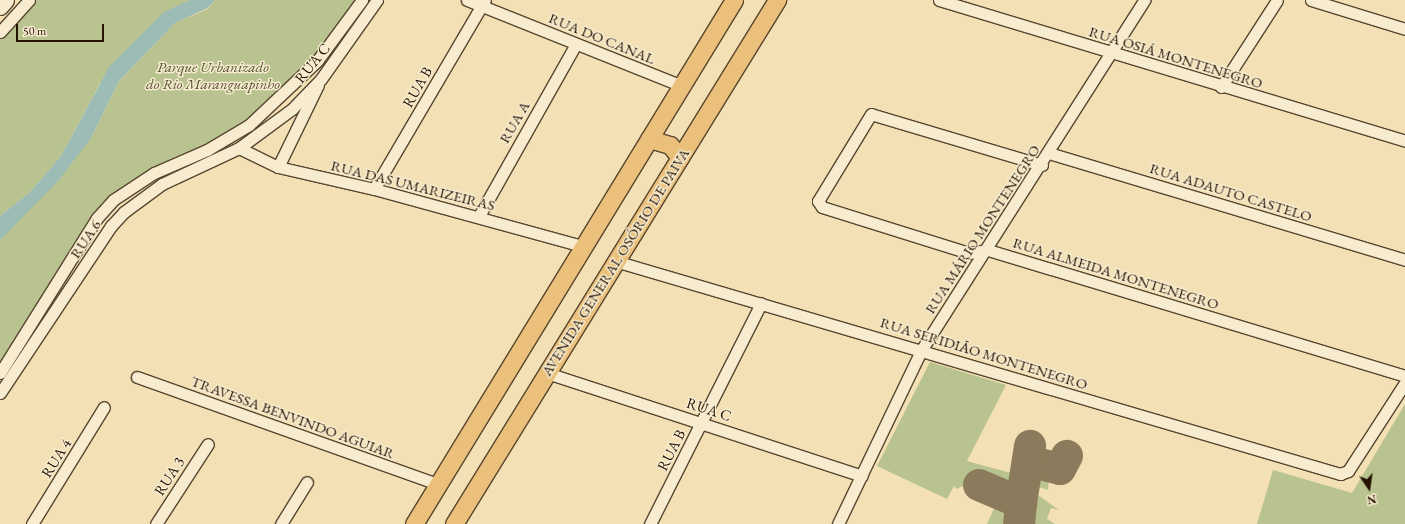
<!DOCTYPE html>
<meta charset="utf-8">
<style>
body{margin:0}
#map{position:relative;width:1405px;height:524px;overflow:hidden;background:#f3e1b5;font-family:"EB Garamond",serif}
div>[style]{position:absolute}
.green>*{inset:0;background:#b8c38f}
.water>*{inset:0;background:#9dbcb5}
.taxiway>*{height:32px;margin:-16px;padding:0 16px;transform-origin:16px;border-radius:16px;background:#8c7a5c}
.roads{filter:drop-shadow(1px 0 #584630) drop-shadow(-1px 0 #584630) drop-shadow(0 1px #584630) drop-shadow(0 -1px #584630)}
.street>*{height:11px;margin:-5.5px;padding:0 5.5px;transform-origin:5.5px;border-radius:5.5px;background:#f7eccf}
.secondary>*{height:15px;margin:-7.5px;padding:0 7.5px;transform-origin:7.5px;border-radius:7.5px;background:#f7eccf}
.primary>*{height:17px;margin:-8.5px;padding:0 8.5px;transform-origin:8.5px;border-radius:8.5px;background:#eac07a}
span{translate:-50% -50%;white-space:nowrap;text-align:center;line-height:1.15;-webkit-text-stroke:3px #f7eccf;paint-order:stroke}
.street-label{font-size:15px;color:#241203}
.park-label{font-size:15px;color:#585034;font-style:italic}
.north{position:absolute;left:1349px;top:468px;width:40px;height:40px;-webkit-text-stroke:3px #f7eccf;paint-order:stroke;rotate:167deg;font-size:11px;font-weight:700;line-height:16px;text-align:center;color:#241203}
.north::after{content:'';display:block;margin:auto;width:14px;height:18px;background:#241203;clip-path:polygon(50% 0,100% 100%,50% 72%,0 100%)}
.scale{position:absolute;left:16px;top:24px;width:88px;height:18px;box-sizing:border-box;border:2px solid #241203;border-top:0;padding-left:5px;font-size:12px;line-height:14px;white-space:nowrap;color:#241203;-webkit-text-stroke:3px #f7eccf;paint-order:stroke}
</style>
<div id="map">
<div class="green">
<i style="clip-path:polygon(29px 0,190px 0,100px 83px,61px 156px,30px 192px,0 216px,0 32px)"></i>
<i style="clip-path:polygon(215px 0,362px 0,266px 111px,113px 200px,0 373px,0 240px,91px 138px,119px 81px,175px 23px,208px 9px)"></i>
<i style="clip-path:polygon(930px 362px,1006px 385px,967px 461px,1011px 473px,1014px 469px,1019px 484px,1017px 496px,977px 480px,956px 489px,954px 486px,947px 499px,877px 466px)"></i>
<i style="clip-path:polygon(1405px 404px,1405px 524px,1257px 524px,1273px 470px,1352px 493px)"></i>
<i style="clip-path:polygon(1037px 470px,1049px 477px,1048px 490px,1032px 485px,1034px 471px)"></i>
<i style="clip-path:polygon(1031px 490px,1059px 510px,1051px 508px,1047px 519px,1055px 524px,1026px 524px)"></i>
<i style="clip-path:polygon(987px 492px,1012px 503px,1012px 524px,987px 524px,995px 506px,979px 495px)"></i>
</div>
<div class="water">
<i style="clip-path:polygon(190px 0,215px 0,208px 8px,175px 23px,119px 81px,91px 138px,58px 181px,0 240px,0 216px,30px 192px,61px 156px,109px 67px,164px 12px)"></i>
</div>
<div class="taxiway">
<i style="left:1028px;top:461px;width:33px;rotate:14deg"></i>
<i style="left:1060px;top:469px;width:15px;rotate:-62deg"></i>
<i style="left:979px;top:485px;width:46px;rotate:23.2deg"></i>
<i style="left:1021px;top:503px;width:21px;rotate:95deg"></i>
<i style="left:1021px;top:503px;width:58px;rotate:-81deg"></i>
</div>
<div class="roads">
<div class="street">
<i style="left:467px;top:0;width:232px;rotate:21.8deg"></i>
<i style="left:939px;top:0;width:487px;rotate:16.8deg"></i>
<i style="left:1311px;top:0;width:98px;rotate:17.1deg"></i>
<i style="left:0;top:32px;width:43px;rotate:-47.8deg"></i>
<i style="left:1221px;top:87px;width:103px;rotate:-57.2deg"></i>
<i style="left:239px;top:148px;width:43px;rotate:26deg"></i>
<i style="left:278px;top:167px;width:98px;rotate:12.9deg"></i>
<i style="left:374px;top:189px;width:217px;rotate:15.3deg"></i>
<i style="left:1049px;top:153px;width:372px;rotate:16.7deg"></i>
<i style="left:1042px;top:165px;width:178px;rotate:-163.4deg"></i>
<i style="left:871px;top:114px;width:102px;rotate:121.3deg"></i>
<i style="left:818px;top:201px;width:7px;rotate:56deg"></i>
<i style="left:822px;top:207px;width:154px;rotate:17.4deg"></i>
<i style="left:969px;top:253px;width:19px;rotate:-9deg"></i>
<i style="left:988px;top:250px;width:436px;rotate:16.8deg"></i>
<i style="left:278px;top:167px;width:91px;rotate:-64deg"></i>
<i style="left:374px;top:189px;width:219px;rotate:-59.6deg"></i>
<i style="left:479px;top:216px;width:197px;rotate:-60.6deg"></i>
<i style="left:615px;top:261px;width:756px;rotate:16.37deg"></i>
<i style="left:1340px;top:474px;width:9px;rotate:-21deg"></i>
<i style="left:1348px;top:471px;width:105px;rotate:-57.1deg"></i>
<i style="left:0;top:373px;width:183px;rotate:-58deg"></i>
<i style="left:97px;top:218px;width:24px;rotate:-48deg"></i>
<i style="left:113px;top:200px;width:49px;rotate:-33.4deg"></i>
<i style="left:154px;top:173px;width:58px;rotate:-23.5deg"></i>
<i style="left:207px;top:150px;width:49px;rotate:-30.8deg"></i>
<i style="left:249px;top:125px;width:93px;rotate:-43.3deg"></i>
<i style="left:317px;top:61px;width:76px;rotate:-53.6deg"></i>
<i style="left:547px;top:373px;width:331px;rotate:18.1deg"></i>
<i style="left:137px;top:377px;width:319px;rotate:19.6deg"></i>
<i style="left:0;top:393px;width:201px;rotate:-56.4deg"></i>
<i style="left:111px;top:226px;width:19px;rotate:-47deg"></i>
<i style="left:124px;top:212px;width:47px;rotate:-36.4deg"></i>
<i style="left:162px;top:184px;width:85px;rotate:-25.1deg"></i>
<i style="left:239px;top:148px;width:66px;rotate:-36.3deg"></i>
<i style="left:292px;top:109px;width:42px;rotate:-46deg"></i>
<i style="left:321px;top:79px;width:97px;rotate:-54.7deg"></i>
<i style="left:32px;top:524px;width:137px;rotate:-58.4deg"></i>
<i style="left:156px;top:524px;width:95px;rotate:-57deg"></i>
<i style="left:281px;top:524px;width:49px;rotate:-58.2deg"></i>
<i style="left:650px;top:524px;width:247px;rotate:-63.3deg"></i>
<i style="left:838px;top:524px;width:194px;rotate:-64.4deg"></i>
<i style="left:922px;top:349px;width:414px;rotate:-57.5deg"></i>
</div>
<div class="secondary">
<i style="left:0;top:7px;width:9px;rotate:-49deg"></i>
</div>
<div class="primary">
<i style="left:649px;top:139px;width:22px;rotate:16deg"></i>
<i style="left:670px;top:145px;width:16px;rotate:52deg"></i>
<i style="left:414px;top:524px;width:614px;rotate:-58.59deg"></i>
<i style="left:454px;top:524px;width:616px;rotate:-58.35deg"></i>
</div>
</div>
<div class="street-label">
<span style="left:602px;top:38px;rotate:22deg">RUA DO CANAL</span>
<span style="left:1176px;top:57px;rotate:17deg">RUA OSIÁ MONTENEGRO</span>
<span style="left:312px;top:63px;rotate:-51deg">RUA C</span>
<span style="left:417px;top:87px;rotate:-60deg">RUA B</span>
<span style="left:514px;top:122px;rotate:-60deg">RUA A</span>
<span style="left:413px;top:185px;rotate:14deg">RUA DAS UMARIZEIRAS</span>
<span style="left:1231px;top:192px;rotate:17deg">RUA ADAUTO CASTELO</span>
<span style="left:982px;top:229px;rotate:-57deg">RUA MÁRIO MONTENEGRO</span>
<span style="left:85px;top:239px;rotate:-56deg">RUA 6</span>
<span style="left:615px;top:262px;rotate:-58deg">AVENIDA GENERAL OSÓRIO DE PAIVA</span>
<span style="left:1116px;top:273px;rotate:17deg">RUA ALMEIDA MONTENEGRO</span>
<span style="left:984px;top:353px;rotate:17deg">RUA SERIDIÃO MONTENEGRO</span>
<span style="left:709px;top:409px;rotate:18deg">RUA C</span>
<span style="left:293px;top:417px;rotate:20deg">TRAVESSA BENVINDO AGUIAR</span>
<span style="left:671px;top:450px;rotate:-63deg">RUA B</span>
<span style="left:56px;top:458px;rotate:-58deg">RUA 4</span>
<span style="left:169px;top:476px;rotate:-57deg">RUA 3</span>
</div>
<div class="park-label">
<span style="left:213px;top:75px">Parque Urbanizado<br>do Rio Maranguapinho</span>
</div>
<div class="north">N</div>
<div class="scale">50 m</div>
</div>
